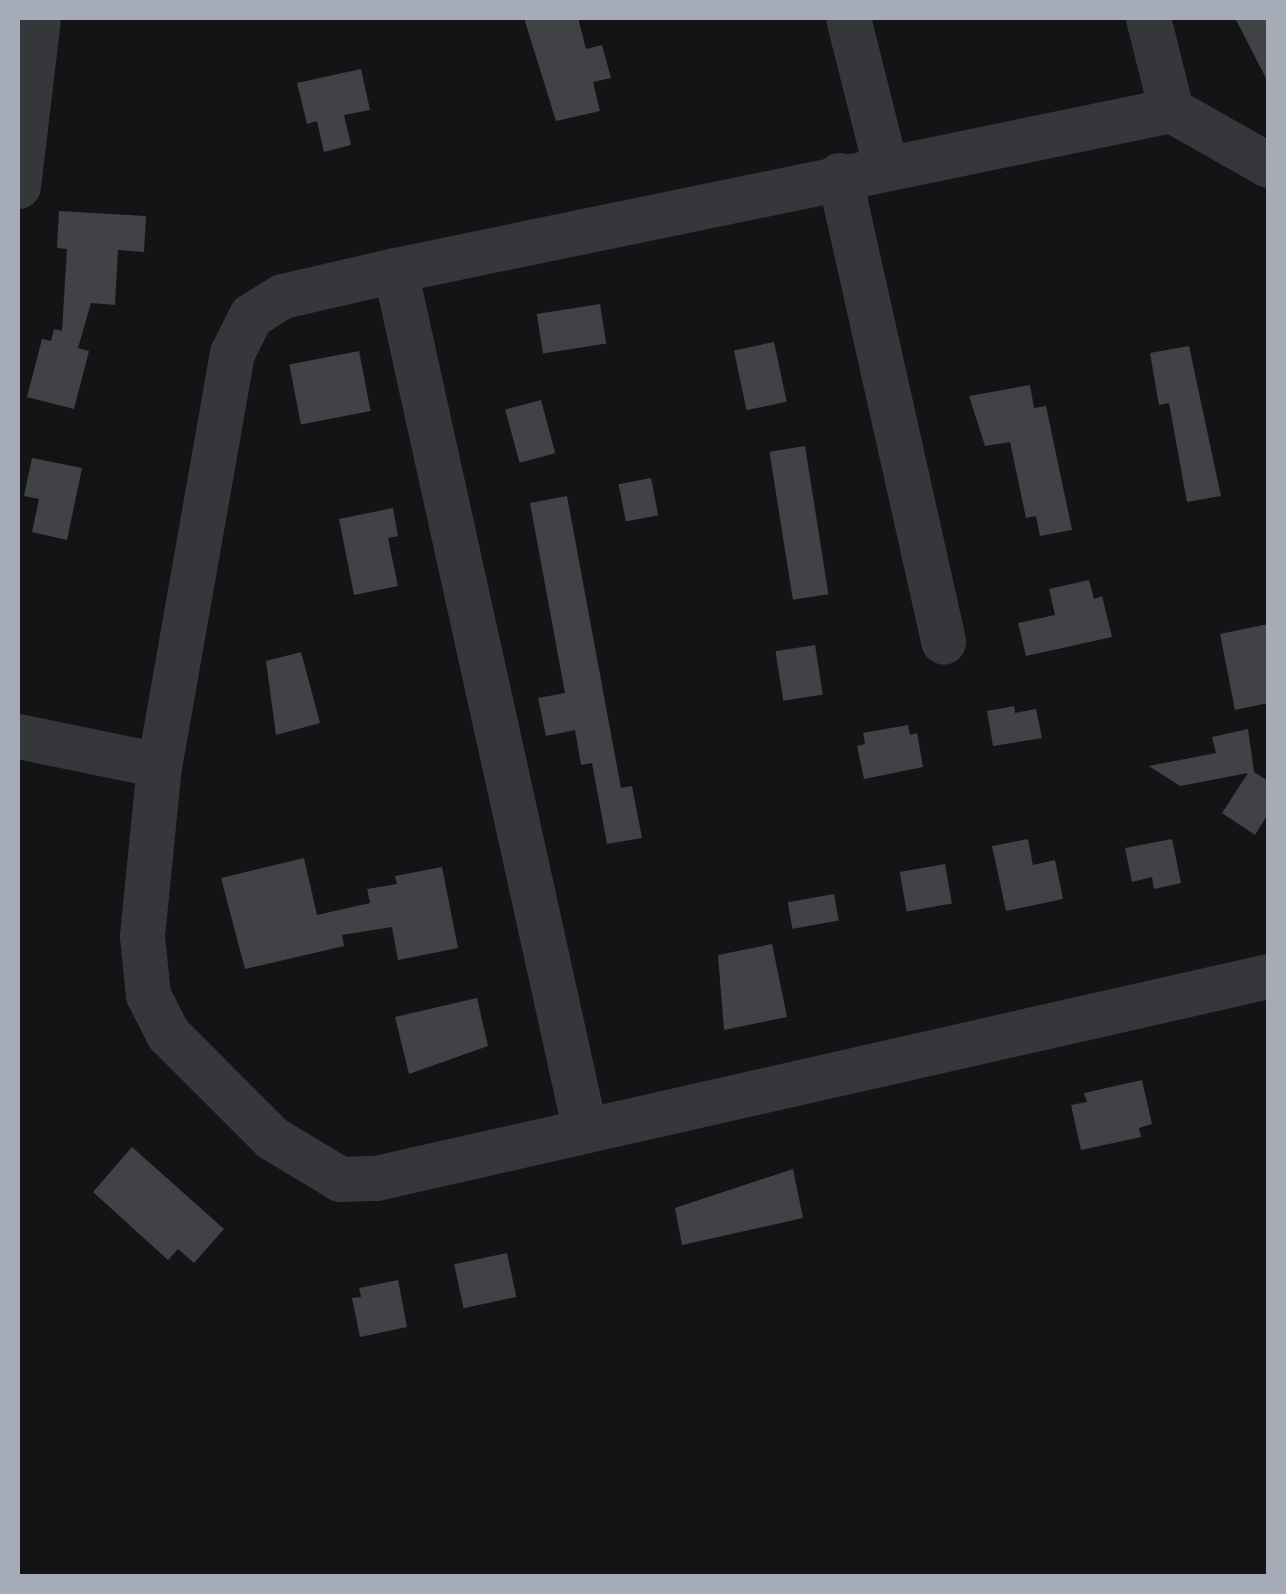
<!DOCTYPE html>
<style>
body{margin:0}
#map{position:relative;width:1286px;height:1594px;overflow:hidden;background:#141416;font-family:"DejaVu Sans",sans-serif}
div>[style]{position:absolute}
.building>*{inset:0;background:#404246;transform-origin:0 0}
.minor>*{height:45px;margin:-22.5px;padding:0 22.5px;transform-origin:22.5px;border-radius:22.5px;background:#35373b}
span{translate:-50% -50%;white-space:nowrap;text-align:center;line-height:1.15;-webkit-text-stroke:9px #0f0f11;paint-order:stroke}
.frame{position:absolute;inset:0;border:20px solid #a6acb7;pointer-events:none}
</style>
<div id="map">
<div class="building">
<i style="clip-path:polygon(524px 18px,578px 18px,586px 49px,602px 45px,611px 78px,593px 82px,600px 111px,556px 121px)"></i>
<i style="clip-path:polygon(1235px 18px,1268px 18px,1268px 82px)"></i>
<i style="clip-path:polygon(361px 69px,370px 110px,344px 115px,351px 145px,324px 152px,317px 121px,307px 124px,297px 83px)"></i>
<i style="clip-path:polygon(59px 211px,146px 216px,144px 252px,118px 250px,115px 305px,91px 303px,78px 348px,89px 351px,74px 409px,27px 397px,42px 339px,51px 341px,54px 329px,62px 331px,67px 249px,57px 248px)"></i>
<i style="left:600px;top:304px;width:40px;height:64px;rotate:81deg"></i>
<i style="left:774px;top:342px;width:61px;height:41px;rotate:78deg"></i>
<i style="clip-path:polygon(1189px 346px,1221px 496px,1187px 502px,1169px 403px,1159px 405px,1150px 353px)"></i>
<i style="left:359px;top:351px;width:61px;height:71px;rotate:79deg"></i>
<i style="clip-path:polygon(1030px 385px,1034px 408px,1046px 406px,1072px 530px,1040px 536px,1036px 516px,1026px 518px,1010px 442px,985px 446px,969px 396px)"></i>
<i style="left:541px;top:400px;width:55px;height:37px;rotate:75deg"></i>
<i style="left:805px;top:446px;width:150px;height:36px;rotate:81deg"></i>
<i style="clip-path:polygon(32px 458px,82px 468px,67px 540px,32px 532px,39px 499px,24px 496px)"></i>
<i style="left:651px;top:478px;width:38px;height:33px;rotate:79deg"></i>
<i style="clip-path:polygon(567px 496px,621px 788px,632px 786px,642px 838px,607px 844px,592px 763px,581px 765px,575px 730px,546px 736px,538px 698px,565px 693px,530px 503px)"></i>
<i style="clip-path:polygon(393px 508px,398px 536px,388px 538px,398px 586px,354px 595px,339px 519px)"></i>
<i style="clip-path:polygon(1089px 580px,1094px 599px,1102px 596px,1112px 637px,1026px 656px,1018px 623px,1055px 615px,1049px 589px)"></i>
<i style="clip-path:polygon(1268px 624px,1268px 703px,1235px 710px,1220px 634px)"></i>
<i style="left:815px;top:645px;width:50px;height:40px;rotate:81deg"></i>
<i style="clip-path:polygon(301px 652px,320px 723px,276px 735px,266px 661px)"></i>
<i style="clip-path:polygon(1014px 706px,1015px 713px,1036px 709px,1042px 738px,993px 746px,987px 711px)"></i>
<i style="clip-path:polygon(908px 725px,910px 735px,917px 733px,923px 767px,864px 779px,857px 746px,865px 744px,863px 733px)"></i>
<i style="clip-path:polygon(1248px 729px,1254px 772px,1268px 781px,1268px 814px,1255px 835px,1222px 813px,1248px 773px,1180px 786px,1149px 766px,1216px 753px,1212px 737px)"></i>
<i style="clip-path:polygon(1028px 839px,1033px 865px,1055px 860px,1063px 899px,1006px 911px,992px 846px)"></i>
<i style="clip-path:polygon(1172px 839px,1181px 883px,1154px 889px,1152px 877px,1132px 882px,1125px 848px)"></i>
<i style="clip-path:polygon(304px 858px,317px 915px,370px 903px,367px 889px,397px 884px,395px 876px,442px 867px,458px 948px,398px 960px,392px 927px,342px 935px,344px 946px,245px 969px,221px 878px)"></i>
<i style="left:945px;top:864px;width:40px;height:46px;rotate:80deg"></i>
<i style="left:834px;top:894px;width:27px;height:47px;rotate:80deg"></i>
<i style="clip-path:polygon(772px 944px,787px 1017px,724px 1030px,718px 955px)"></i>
<i style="clip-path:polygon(477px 998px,488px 1046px,409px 1074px,395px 1017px)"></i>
<i style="clip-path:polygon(1142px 1080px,1152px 1124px,1139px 1128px,1141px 1137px,1081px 1150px,1071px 1105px,1087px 1102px,1084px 1093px)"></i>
<i style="clip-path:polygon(132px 1147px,224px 1229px,194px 1263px,178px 1249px,168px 1260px,93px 1192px)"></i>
<i style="clip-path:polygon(793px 1169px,803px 1218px,682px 1245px,675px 1208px)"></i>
<i style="left:507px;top:1253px;width:45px;height:54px;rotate:78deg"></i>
<i style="clip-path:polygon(398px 1280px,407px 1327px,360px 1337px,352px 1298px,361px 1297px,359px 1288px)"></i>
</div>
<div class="minor">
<i style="left:848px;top:18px;width:152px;rotate:75.9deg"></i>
<i style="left:1148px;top:18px;width:95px;rotate:76deg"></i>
<i style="left:1268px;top:165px;width:112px;rotate:-150.4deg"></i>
<i style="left:1171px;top:110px;width:792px;rotate:168.35deg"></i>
<i style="left:395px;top:270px;width:116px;rotate:167deg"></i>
<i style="left:282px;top:296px;width:36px;rotate:148deg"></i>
<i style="left:251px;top:315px;width:42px;rotate:116.6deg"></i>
<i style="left:232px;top:353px;width:418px;rotate:100deg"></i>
<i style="left:159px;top:765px;width:172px;rotate:95.7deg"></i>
<i style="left:142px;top:936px;width:59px;rotate:84.2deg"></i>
<i style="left:148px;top:995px;width:44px;rotate:62.9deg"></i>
<i style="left:168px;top:1034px;width:147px;rotate:45deg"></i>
<i style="left:272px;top:1138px;width:79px;rotate:31.1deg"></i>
<i style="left:340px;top:1179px;width:36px;rotate:-2deg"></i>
<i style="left:376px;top:1178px;width:915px;rotate:-12.76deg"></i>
<i style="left:839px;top:175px;width:478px;rotate:77.4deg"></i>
<i style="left:18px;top:186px;width:169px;rotate:-83.2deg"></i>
<i style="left:395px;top:270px;width:878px;rotate:77.56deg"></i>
<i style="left:18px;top:736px;width:144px;rotate:11.6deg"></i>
</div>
<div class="frame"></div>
</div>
